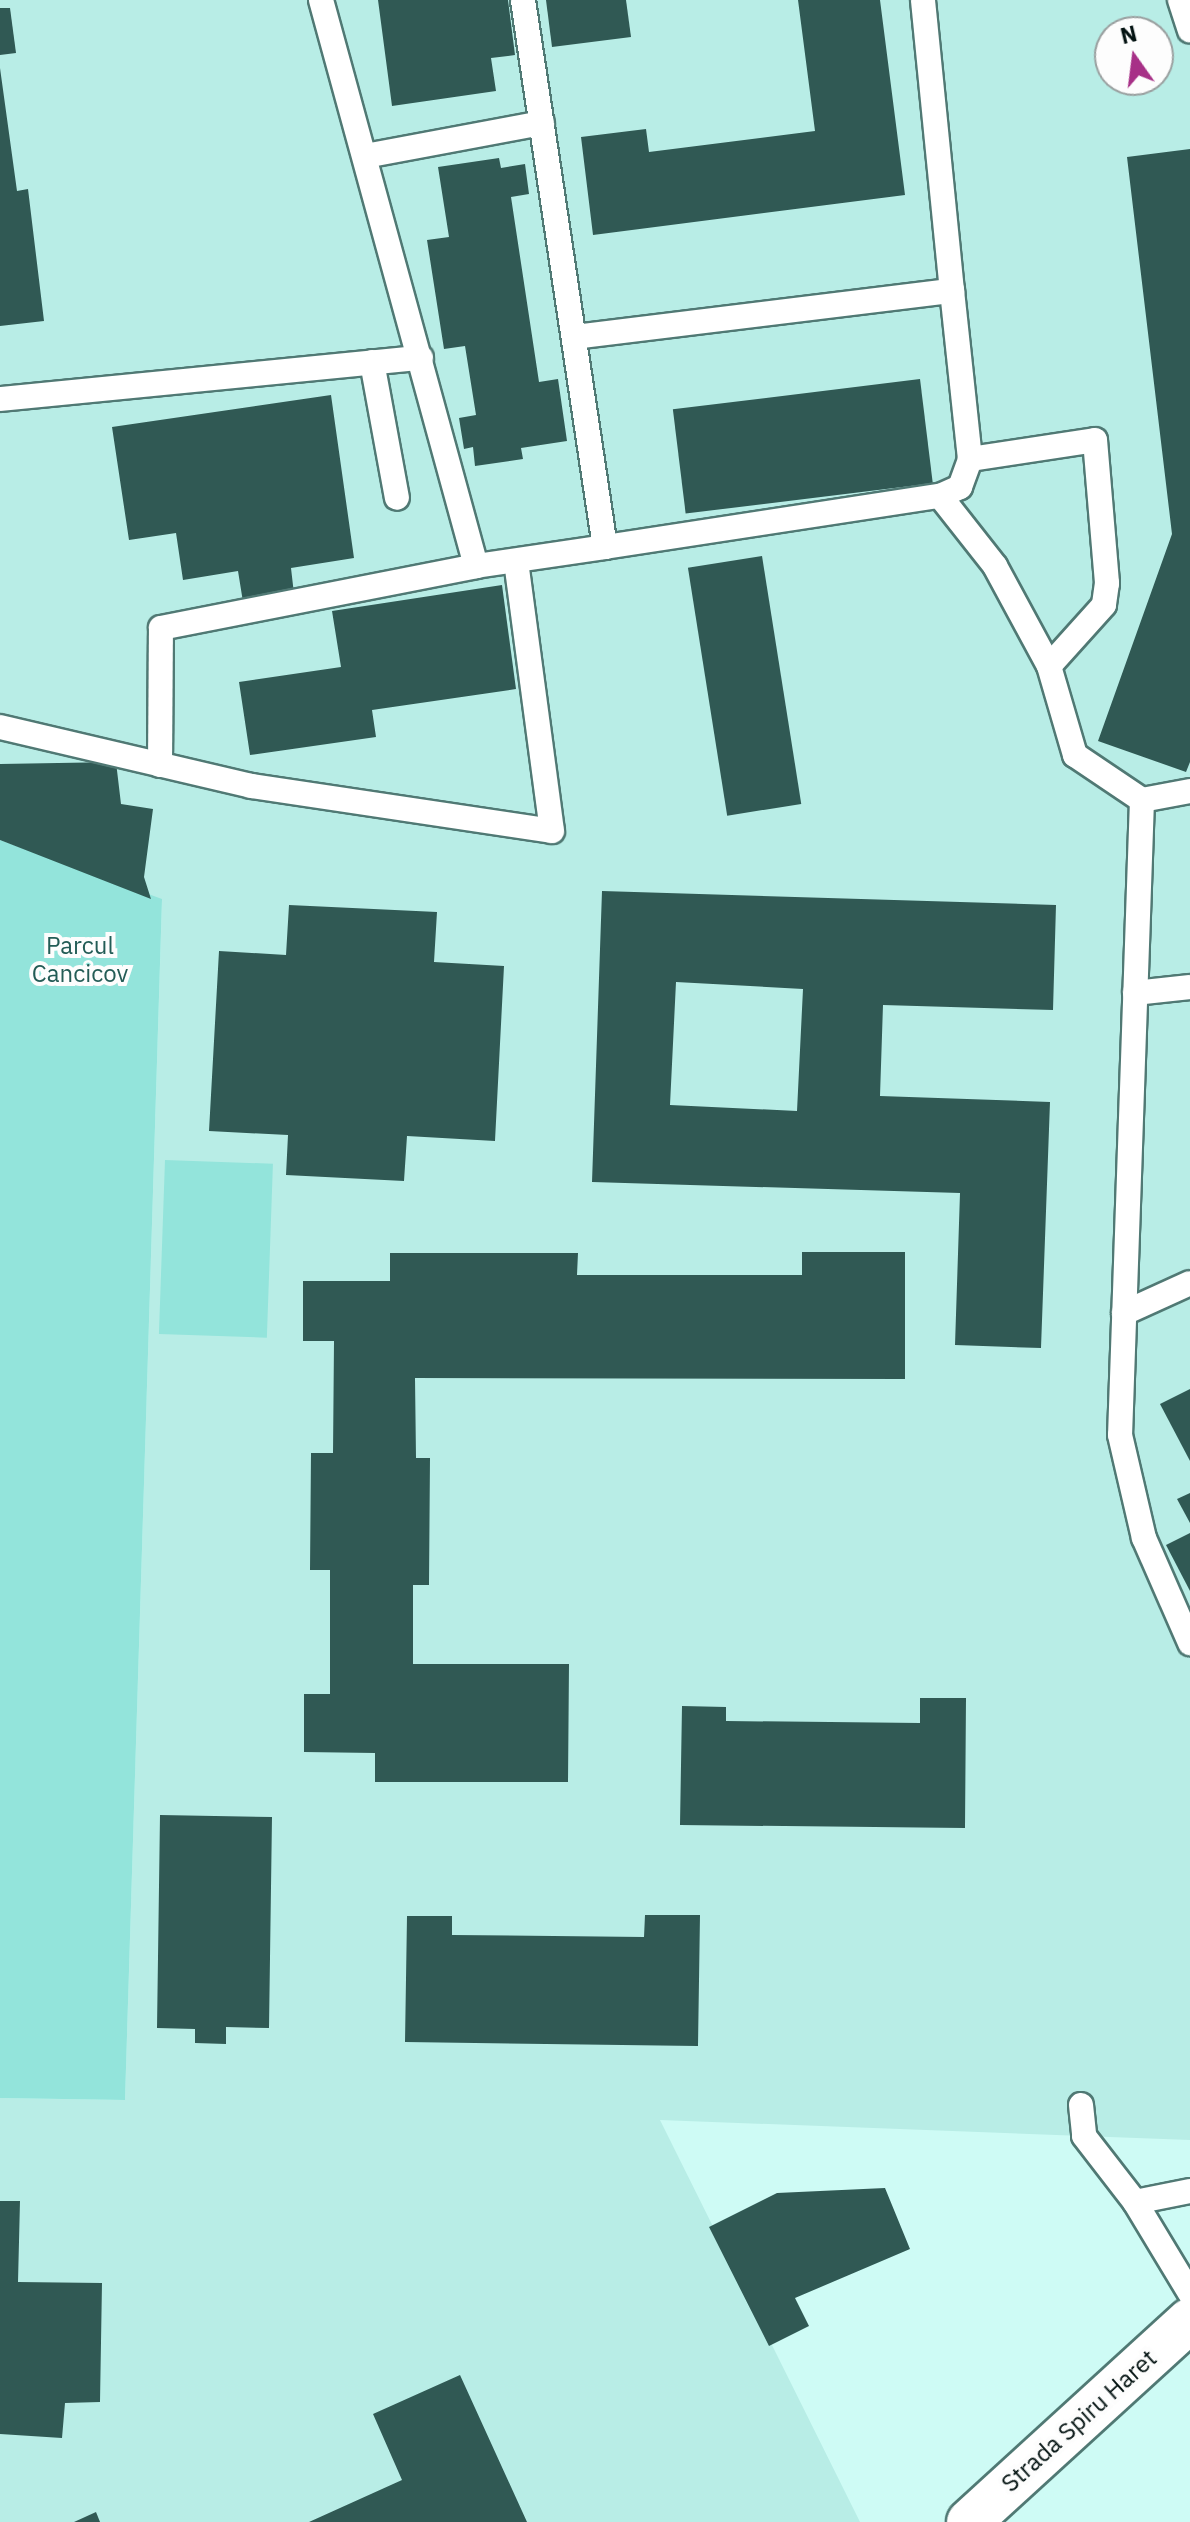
<!DOCTYPE html>
<style>
body{margin:0}
#map{position:relative;width:1190px;height:2522px;overflow:hidden;background:#cefbf5;font-family:"IBM Plex Sans",sans-serif}
div>[style]{position:absolute}
.built>*{inset:0;background:#b8ede6}
.green>*{inset:0;background:#93e4db;transform-origin:0 0}
.building>*{inset:0;background:#305954;transform-origin:0 0}
.roads{filter:drop-shadow(2px 0 #507974) drop-shadow(-2px 0 #507974) drop-shadow(0 2px #507974) drop-shadow(0 -2px #507974)}
.lane>*{height:24px;margin:-12px;padding:0 12px;transform-origin:12px;border-radius:12px;background:#fff}
.secondary>*{height:44px;margin:-22px;padding:0 22px;transform-origin:22px;border-radius:22px;background:#fff}
span{translate:-50% -50%;white-space:nowrap;text-align:center;line-height:1.15;-webkit-text-stroke:8px #fdfdfd;paint-order:stroke}
.park-label{font-size:24px;color:#235c56}
.street-label{font-size:24px;color:#041312}
.north{position:absolute;left:1094px;top:16px;width:80px;height:80px;box-sizing:border-box;background:#fdfdfd;border:2px solid #999f9f;border-radius:50%;rotate:346deg;font-size:22px;font-weight:700;line-height:32px;text-align:center;color:#041312}
.north::after{content:'';display:block;margin:auto;width:28px;height:36px;background:#a73087;clip-path:polygon(50% 0,100% 100%,50% 72%,0 100%)}
</style>
<div id="map">
<div class="built">
<i style="clip-path:polygon(evenodd,0 0,1190px 0,1190px 2140px,660px 2120px,860px 2522px,0 2522px,0 2098px,125px 2100px,162px 900px,0 840px,0 0,1110px 32px,1158px 32px,1158px 80px,1110px 80px,1110px 32px)"></i>
</div>
<div class="green">
<i style="clip-path:polygon(0 840px,162px 899px,125px 2100px,0 2098px)"></i>
<i style="left:165px;top:1160px;width:108px;height:174px;rotate:2deg"></i>
</div>
<div class="building">
<i style="clip-path:polygon(378px 0,508px 0,515px 55px,491px 58px,496px 91px,392px 106px)"></i>
<i style="clip-path:polygon(546px 0,626px 0,631px 37px,552px 47px)"></i>
<i style="clip-path:polygon(798px 0,880px 0,905px 195px,593px 235px,581px 137px,646px 129px,649px 152px,815px 131px)"></i>
<i style="clip-path:polygon(0 8px,10px 8px,16px 53px,0 55px)"></i>
<i style="clip-path:polygon(0 68px,17px 191px,28px 189px,44px 321px,0 326px)"></i>
<i style="clip-path:polygon(1190px 149px,1190px 762px,1186px 772px,1098px 741px,1172px 534px,1127px 157px)"></i>
<i style="clip-path:polygon(499px 158px,501px 168px,525px 164px,529px 194px,511px 197px,539px 382px,558px 379px,567px 441px,521px 448px,523px 459px,475px 466px,473px 447px,464px 449px,459px 418px,476px 415px,465px 346px,444px 349px,427px 240px,449px 237px,438px 167px)"></i>
<i style="left:920px;top:379px;width:105px;height:249px;rotate:83deg"></i>
<i style="clip-path:polygon(331px 395px,354px 558px,291px 568px,294px 594px,243px 602px,238px 571px,183px 580px,176px 533px,129px 540px,112px 427px)"></i>
<i style="left:762px;top:556px;width:251px;height:75px;rotate:81deg"></i>
<i style="clip-path:polygon(502px 585px,516px 689px,372px 710px,376px 737px,250px 755px,239px 682px,341px 667px,332px 611px)"></i>
<i style="clip-path:polygon(116px 762px,121px 804px,153px 809px,144px 877px,151px 899px,0 840px,0 764px)"></i>
<i style="clip-path:polygon(evenodd,602px 891px,1056px 905px,1053px 1010px,883px 1005px,880px 1096px,1050px 1102px,1041px 1348px,955px 1345px,960px 1193px,592px 1182px,602px 891px,676px 982px,803px 989px,797px 1111px,670px 1105px,676px 982px)"></i>
<i style="clip-path:polygon(289px 905px,437px 912px,434px 962px,504px 966px,495px 1141px,407px 1136px,404px 1181px,286px 1175px,288px 1135px,209px 1131px,219px 951px,286px 955px)"></i>
<i style="clip-path:polygon(802px 1252px,905px 1252px,905px 1379px,415px 1378px,416px 1458px,430px 1458px,429px 1585px,413px 1585px,413px 1664px,569px 1664px,568px 1782px,375px 1782px,375px 1753px,304px 1752px,304px 1694px,330px 1694px,330px 1570px,310px 1570px,311px 1453px,333px 1453px,334px 1341px,303px 1341px,303px 1281px,390px 1281px,390px 1253px,578px 1253px,577px 1275px,802px 1275px)"></i>
<i style="clip-path:polygon(1190px 1389px,1190px 1461px,1160px 1404px)"></i>
<i style="clip-path:polygon(1190px 1493px,1190px 1523px,1177px 1499px)"></i>
<i style="clip-path:polygon(1190px 1533px,1190px 1591px,1166px 1545px)"></i>
<i style="clip-path:polygon(920px 1698px,966px 1698px,965px 1828px,680px 1825px,682px 1706px,726px 1707px,726px 1721px,920px 1723px)"></i>
<i style="clip-path:polygon(160px 1815px,272px 1817px,269px 2028px,226px 2027px,226px 2044px,195px 2043px,195px 2029px,157px 2028px)"></i>
<i style="clip-path:polygon(645px 1915px,700px 1915px,698px 2046px,405px 2042px,407px 1916px,452px 1916px,452px 1935px,644px 1937px)"></i>
<i style="clip-path:polygon(885px 2188px,910px 2249px,795px 2298px,809px 2326px,769px 2346px,709px 2227px,777px 2193px)"></i>
<i style="clip-path:polygon(0 2201px,20px 2201px,18px 2282px,102px 2283px,100px 2402px,65px 2403px,62px 2438px,0 2434px)"></i>
<i style="clip-path:polygon(460px 2375px,527px 2522px,309px 2522px,402px 2480px,373px 2414px)"></i>
<i style="clip-path:polygon(96px 2512px,100px 2522px,74px 2522px)"></i>
</div>
<div class="roads">
<div class="lane">
<i style="left:321px;top:0;width:587px;rotate:74.68deg"></i>
<i style="left:476px;top:566px;width:130px;rotate:-8.4deg"></i>
<i style="left:605px;top:547px;width:553px;rotate:-98.53deg"></i>
<i style="left:1180px;top:0;width:32px;rotate:72deg"></i>
<i style="left:365px;top:156px;width:180px;rotate:-10.6deg"></i>
<i style="left:575px;top:337px;width:380px;rotate:-7deg"></i>
<i style="left:952px;top:291px;width:292px;rotate:-95.7deg"></i>
<i style="left:372px;top:362px;width:138px;rotate:79.6deg"></i>
<i style="left:0;top:399px;width:423px;rotate:-5.6deg"></i>
<i style="left:970px;top:459px;width:126px;rotate:-8.6deg"></i>
<i style="left:1095px;top:440px;width:144px;rotate:85.2deg"></i>
<i style="left:1107px;top:583px;width:22px;rotate:98deg"></i>
<i style="left:1104px;top:605px;width:82px;rotate:132deg"></i>
<i style="left:940px;top:496px;width:89px;rotate:51.8deg"></i>
<i style="left:995px;top:566px;width:114px;rotate:61.6deg"></i>
<i style="left:1049px;top:666px;width:93px;rotate:73.7deg"></i>
<i style="left:1075px;top:755px;width:81px;rotate:33.9deg"></i>
<i style="left:1142px;top:800px;width:49px;rotate:-10.6deg"></i>
<i style="left:605px;top:547px;width:339px;rotate:-8.7deg"></i>
<i style="left:940px;top:496px;width:22px;rotate:-24deg"></i>
<i style="left:960px;top:487px;width:30px;rotate:-70deg"></i>
<i style="left:970px;top:459px;width:169px;rotate:-96.1deg"></i>
<i style="left:0;top:727px;width:258px;rotate:13.2deg"></i>
<i style="left:251px;top:786px;width:304px;rotate:8.5deg"></i>
<i style="left:552px;top:831px;width:272px;rotate:-97.6deg"></i>
<i style="left:160px;top:765px;width:137px;rotate:-89.6deg"></i>
<i style="left:161px;top:628px;width:321px;rotate:-11.1deg"></i>
<i style="left:1142px;top:800px;width:635px;rotate:91.98deg"></i>
<i style="left:1120px;top:1435px;width:106px;rotate:76.9deg"></i>
<i style="left:1144px;top:1538px;width:115px;rotate:66.3deg"></i>
<i style="left:1135px;top:993px;width:55px;rotate:-6.2deg"></i>
<i style="left:1124px;top:1313px;width:72px;rotate:-24.4deg"></i>
<i style="left:1081px;top:2105px;width:31px;rotate:84deg"></i>
<i style="left:1084px;top:2136px;width:83px;rotate:52.3deg"></i>
<i style="left:1135px;top:2202px;width:106px;rotate:58.9deg"></i>
<i style="left:1135px;top:2202px;width:56px;rotate:-11.3deg"></i>
</div>
<div class="secondary">
<i style="left:969px;top:2522px;width:299px;rotate:-42.4deg"></i>
</div>
</div>
<div class="park-label">
<span style="left:80px;top:960px">Parcul<br>Cancicov</span>
</div>
<div class="street-label">
<span style="left:1079px;top:2421px;rotate:-42deg">Strada Spiru Haret</span>
</div>
<div class="north">N</div>
</div>
